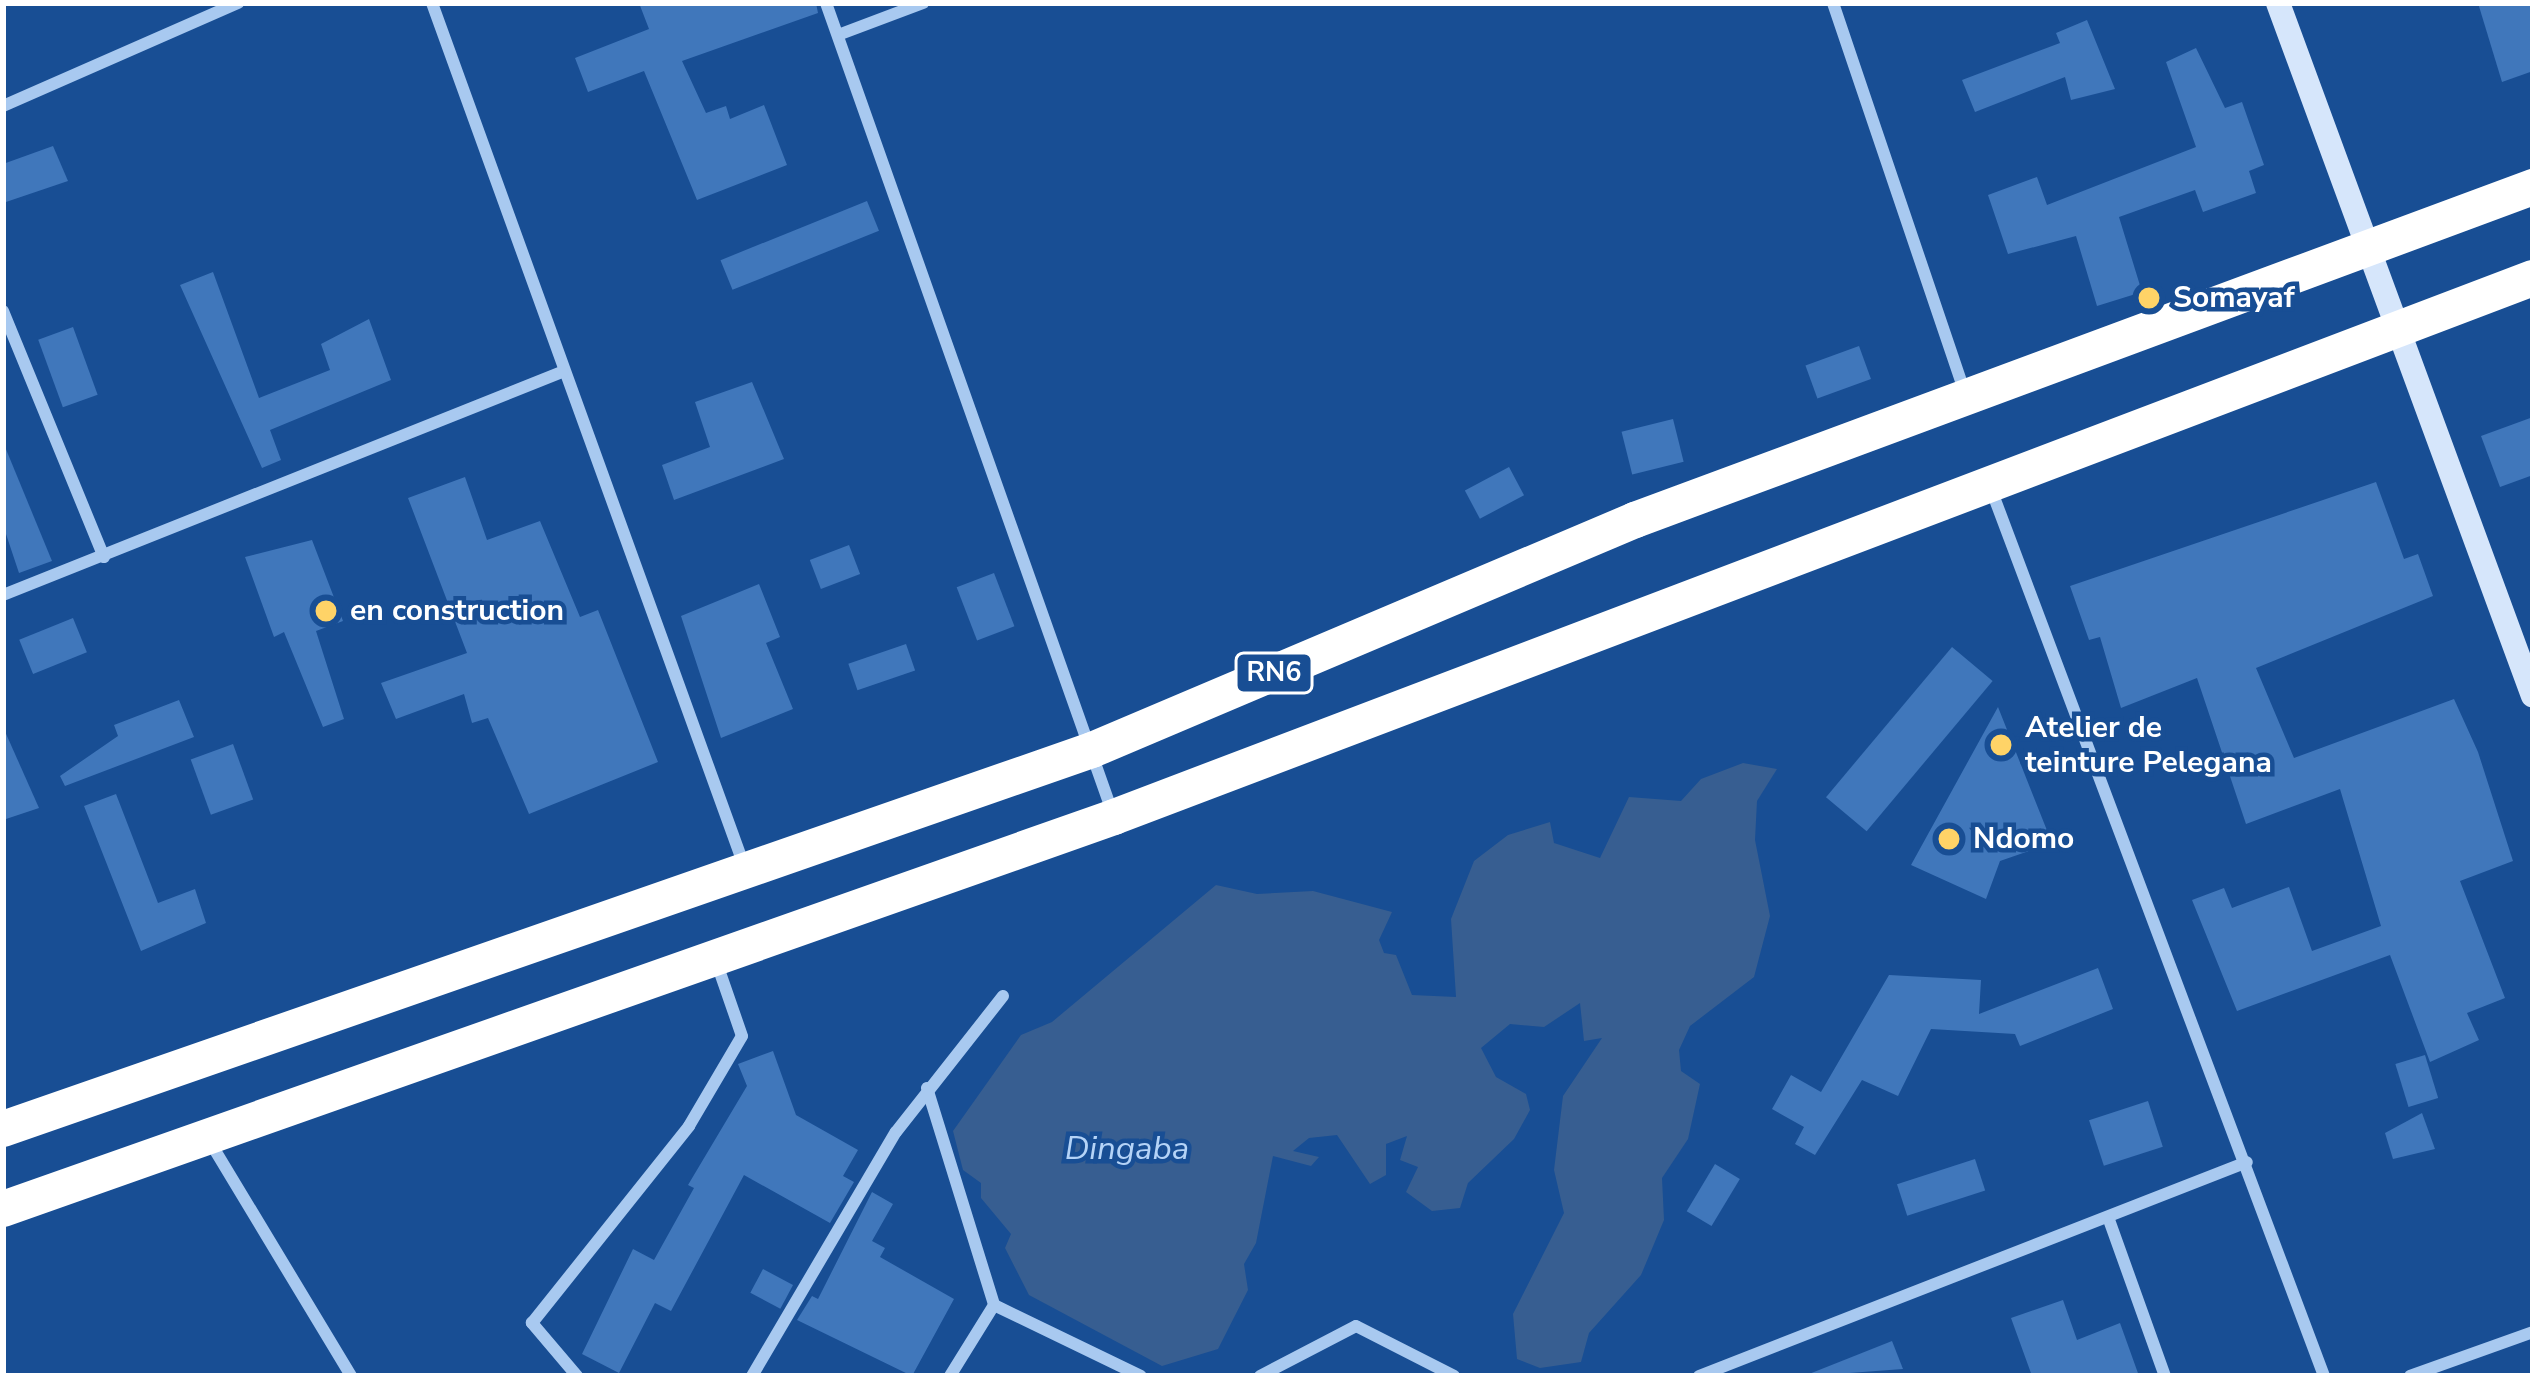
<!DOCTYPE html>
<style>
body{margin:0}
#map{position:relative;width:2536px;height:1379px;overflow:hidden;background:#184e94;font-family:"Nunito Sans",sans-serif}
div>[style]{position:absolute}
.water>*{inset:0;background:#375e91}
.building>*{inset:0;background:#4077bb;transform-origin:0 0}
.street>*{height:12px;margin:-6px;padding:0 6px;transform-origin:6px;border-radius:6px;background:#a8c9f0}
.secondary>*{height:24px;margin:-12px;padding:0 12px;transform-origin:12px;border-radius:12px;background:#d6e6fb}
.highway>*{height:36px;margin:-18px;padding:0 18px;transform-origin:18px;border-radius:18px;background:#fff}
.dots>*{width:33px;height:33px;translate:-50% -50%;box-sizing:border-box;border:6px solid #184e94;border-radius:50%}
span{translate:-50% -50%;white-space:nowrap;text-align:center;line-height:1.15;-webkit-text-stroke:9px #184e94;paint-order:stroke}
.shield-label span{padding:3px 9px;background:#184e94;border:3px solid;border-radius:9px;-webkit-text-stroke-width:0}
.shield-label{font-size:27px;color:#fff;font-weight:700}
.poi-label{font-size:30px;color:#fff;font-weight:700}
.left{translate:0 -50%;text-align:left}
.water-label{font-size:33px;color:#b4d3f7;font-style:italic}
.frame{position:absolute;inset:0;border:6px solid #fff;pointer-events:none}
</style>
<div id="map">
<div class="water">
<i style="clip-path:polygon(1743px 763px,1777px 769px,1757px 801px,1755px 840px,1770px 916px,1754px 977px,1690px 1026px,1679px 1050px,1681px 1071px,1700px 1084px,1688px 1139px,1662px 1178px,1664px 1220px,1641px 1275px,1589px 1333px,1581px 1362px,1540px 1368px,1517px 1359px,1513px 1314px,1564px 1213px,1554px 1170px,1563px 1096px,1602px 1038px,1584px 1041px,1580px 1003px,1544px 1027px,1510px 1024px,1481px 1048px,1496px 1077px,1526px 1094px,1530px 1110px,1514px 1139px,1468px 1183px,1460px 1208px,1432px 1211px,1406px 1192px,1418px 1167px,1400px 1160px,1407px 1136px,1386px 1144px,1386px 1175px,1370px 1184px,1337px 1135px,1309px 1138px,1293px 1151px,1319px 1157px,1311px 1166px,1273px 1156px,1256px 1243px,1244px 1264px,1248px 1290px,1218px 1349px,1162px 1366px,1029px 1295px,1005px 1248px,1011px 1234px,981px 1198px,981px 1183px,963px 1170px,953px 1131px,1021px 1035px,1052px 1022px,1216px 885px,1257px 894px,1313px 891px,1392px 912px,1379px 940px,1384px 953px,1396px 955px,1412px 995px,1456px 997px,1451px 919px,1474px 861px,1508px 835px,1550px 822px,1554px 843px,1600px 858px,1629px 797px,1681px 801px,1701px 779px)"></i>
</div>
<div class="building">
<i style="clip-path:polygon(639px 3px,816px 3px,818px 13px,682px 61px,706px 113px,726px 106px,730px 119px,764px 105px,787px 165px,697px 200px,644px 71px,588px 92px,575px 58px,649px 29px)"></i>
<i style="clip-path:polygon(2478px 3px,2533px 3px,2533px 71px,2502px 82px)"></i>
<i style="clip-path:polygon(2087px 20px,2115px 89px,2071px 100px,2065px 77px,1975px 112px,1962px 80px,2060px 43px,2056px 33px)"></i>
<i style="clip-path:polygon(2196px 48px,2225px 108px,2242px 102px,2264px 165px,2249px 171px,2256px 193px,2203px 212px,2195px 190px,2119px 217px,2142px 292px,2097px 306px,2076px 236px,2008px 254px,1988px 195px,2037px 177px,2047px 205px,2196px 147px,2166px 62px)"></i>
<i style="clip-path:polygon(53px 146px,68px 181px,3px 203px,3px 164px)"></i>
<i style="left:867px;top:201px;width:32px;height:158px;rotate:68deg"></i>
<i style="clip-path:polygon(213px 272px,259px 398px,330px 370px,321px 344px,369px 319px,391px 380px,270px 430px,281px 460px,262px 468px,180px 285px)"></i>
<i style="left:73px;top:327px;width:72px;height:37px;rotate:70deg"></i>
<i style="left:1859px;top:346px;width:35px;height:57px;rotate:70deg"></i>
<i style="clip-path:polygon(752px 382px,784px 459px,674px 500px,662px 465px,710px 447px,695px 402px)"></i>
<i style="clip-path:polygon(2533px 417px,2533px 475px,2500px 487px,2481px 436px)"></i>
<i style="left:1673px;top:419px;width:44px;height:53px;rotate:76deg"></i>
<i style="clip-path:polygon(3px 442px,52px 561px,19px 573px,3px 525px)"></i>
<i style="left:1509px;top:467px;width:32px;height:50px;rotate:62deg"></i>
<i style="clip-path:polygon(465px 477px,487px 540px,540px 521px,580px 617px,598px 610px,658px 762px,529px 814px,488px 718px,472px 723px,464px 694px,396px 719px,381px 683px,467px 653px,408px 498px)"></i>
<i style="clip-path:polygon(2376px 482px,2404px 559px,2418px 554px,2433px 596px,2256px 668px,2294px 758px,2454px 699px,2478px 752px,2513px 861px,2460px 881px,2505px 998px,2467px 1013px,2479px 1040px,2430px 1062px,2390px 955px,2237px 1011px,2192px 900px,2224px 888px,2232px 908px,2289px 887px,2312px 951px,2381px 926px,2340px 789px,2246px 824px,2197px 678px,2121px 708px,2100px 637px,2089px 640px,2070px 586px)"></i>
<i style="clip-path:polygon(312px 540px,343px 621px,316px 631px,344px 719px,323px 727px,284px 632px,274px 637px,245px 557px)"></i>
<i style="left:849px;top:545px;width:31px;height:42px;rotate:69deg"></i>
<i style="left:994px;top:573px;width:57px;height:40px;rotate:69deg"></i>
<i style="clip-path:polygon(759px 584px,780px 637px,766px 643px,793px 709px,721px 738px,681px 616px)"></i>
<i style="left:73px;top:618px;width:37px;height:58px;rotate:68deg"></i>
<i style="left:906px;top:644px;width:28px;height:61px;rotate:71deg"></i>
<i style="left:1952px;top:647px;width:53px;height:196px;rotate:40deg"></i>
<i style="clip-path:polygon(179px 700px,194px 737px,65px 786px,60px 776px,118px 736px,114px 725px)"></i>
<i style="clip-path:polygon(1998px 707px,2052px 843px,2000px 861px,1986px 899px,1911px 865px)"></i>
<i style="clip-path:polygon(3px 727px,39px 808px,3px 820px)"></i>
<i style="left:233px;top:744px;width:59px;height:45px;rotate:70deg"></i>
<i style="clip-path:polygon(116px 794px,158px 903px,195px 889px,206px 923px,141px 951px,84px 806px)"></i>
<i style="clip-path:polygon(2098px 968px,2113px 1009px,2020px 1046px,2015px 1034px,1931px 1029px,1898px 1096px,1862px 1080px,1815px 1155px,1795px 1144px,1804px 1127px,1772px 1109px,1791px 1075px,1821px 1092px,1889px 975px,1981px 980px,1979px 1014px)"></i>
<i style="clip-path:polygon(773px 1051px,796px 1115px,858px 1150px,843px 1176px,854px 1182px,830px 1223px,744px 1175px,671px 1311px,655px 1303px,619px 1373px,582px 1354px,633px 1249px,654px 1260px,694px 1188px,688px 1185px,747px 1086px,738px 1064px)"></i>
<i style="left:2425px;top:1055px;width:45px;height:31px;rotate:73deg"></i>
<i style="left:2148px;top:1101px;width:48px;height:62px;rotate:72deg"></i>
<i style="clip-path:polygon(2422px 1113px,2435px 1149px,2393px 1159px,2385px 1133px)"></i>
<i style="left:1975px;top:1159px;width:33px;height:82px;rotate:72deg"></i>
<i style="left:1715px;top:1164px;width:29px;height:55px;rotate:31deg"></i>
<i style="clip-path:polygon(872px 1192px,893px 1204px,872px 1241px,885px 1248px,880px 1257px,954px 1299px,912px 1376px,797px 1320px,812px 1296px,818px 1299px)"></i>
<i style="left:763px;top:1269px;width:34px;height:27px;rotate:28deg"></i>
<i style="clip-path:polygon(2063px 1300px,2077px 1340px,2120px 1323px,2139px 1376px,2032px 1376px,2011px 1318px)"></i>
<i style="clip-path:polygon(1892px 1341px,1903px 1369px,1809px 1376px,1809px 1374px)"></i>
</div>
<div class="street">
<i style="left:432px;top:3px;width:920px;rotate:70.11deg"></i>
<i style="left:826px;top:3px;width:857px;rotate:70.51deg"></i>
<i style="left:1833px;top:3px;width:413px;rotate:71.3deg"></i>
<i style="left:838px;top:35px;width:91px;rotate:-20.6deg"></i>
<i style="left:3px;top:106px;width:257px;rotate:-23.7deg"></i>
<i style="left:3px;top:311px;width:266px;rotate:67.7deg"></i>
<i style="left:1991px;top:489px;width:947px;rotate:69.42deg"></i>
<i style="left:3px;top:595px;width:602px;rotate:-21.75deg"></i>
<i style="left:927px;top:1088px;width:227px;rotate:72.8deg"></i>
<i style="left:994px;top:1305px;width:163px;rotate:25.8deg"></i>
<i style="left:210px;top:1142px;width:273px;rotate:58.9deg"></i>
<i style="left:2108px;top:1217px;width:169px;rotate:70.3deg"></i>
<i style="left:577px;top:1376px;width:70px;rotate:-130.3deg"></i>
<i style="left:532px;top:1323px;width:252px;rotate:-51.4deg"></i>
<i style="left:689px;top:1126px;width:104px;rotate:-59.5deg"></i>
<i style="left:742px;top:1036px;width:76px;rotate:-109.1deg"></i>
<i style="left:752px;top:1376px;width:283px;rotate:-59.5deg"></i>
<i style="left:896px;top:1132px;width:173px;rotate:-51.8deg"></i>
<i style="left:950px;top:1376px;width:84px;rotate:-58.2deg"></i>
<i style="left:1260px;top:1376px;width:108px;rotate:-27.5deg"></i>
<i style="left:1356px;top:1326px;width:110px;rotate:27deg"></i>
<i style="left:1699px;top:1376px;width:588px;rotate:-21.33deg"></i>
<i style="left:2410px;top:1376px;width:131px;rotate:-19.7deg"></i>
</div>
<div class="secondary">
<i style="left:2278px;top:3px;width:738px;rotate:69.8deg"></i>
</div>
<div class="highway">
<i style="left:3px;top:1129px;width:1153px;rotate:-19.19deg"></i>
<i style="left:1092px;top:750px;width:590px;rotate:-22.96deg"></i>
<i style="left:1635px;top:520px;width:958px;rotate:-20.35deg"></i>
<i style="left:3px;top:1209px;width:1178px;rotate:-19.43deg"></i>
<i style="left:1114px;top:817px;width:1518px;rotate:-20.8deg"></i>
</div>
<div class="dots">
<i style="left:2149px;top:298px;background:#ffd367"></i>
<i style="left:326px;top:611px;background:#ffd367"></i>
<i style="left:2001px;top:745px;background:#ffd367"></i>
<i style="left:1949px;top:839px;background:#ffd367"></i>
</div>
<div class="shield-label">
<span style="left:1274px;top:673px">RN6</span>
</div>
<div class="poi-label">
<span class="left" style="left:2173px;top:298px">Somayaf</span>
<span class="left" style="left:350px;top:611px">en construction</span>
<span class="left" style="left:2025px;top:745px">Atelier de<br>teinture Pelegana</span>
<span class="left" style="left:1973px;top:839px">Ndomo</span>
</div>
<div class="water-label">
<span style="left:1127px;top:1149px">Dingaba</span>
</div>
<div class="frame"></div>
</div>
